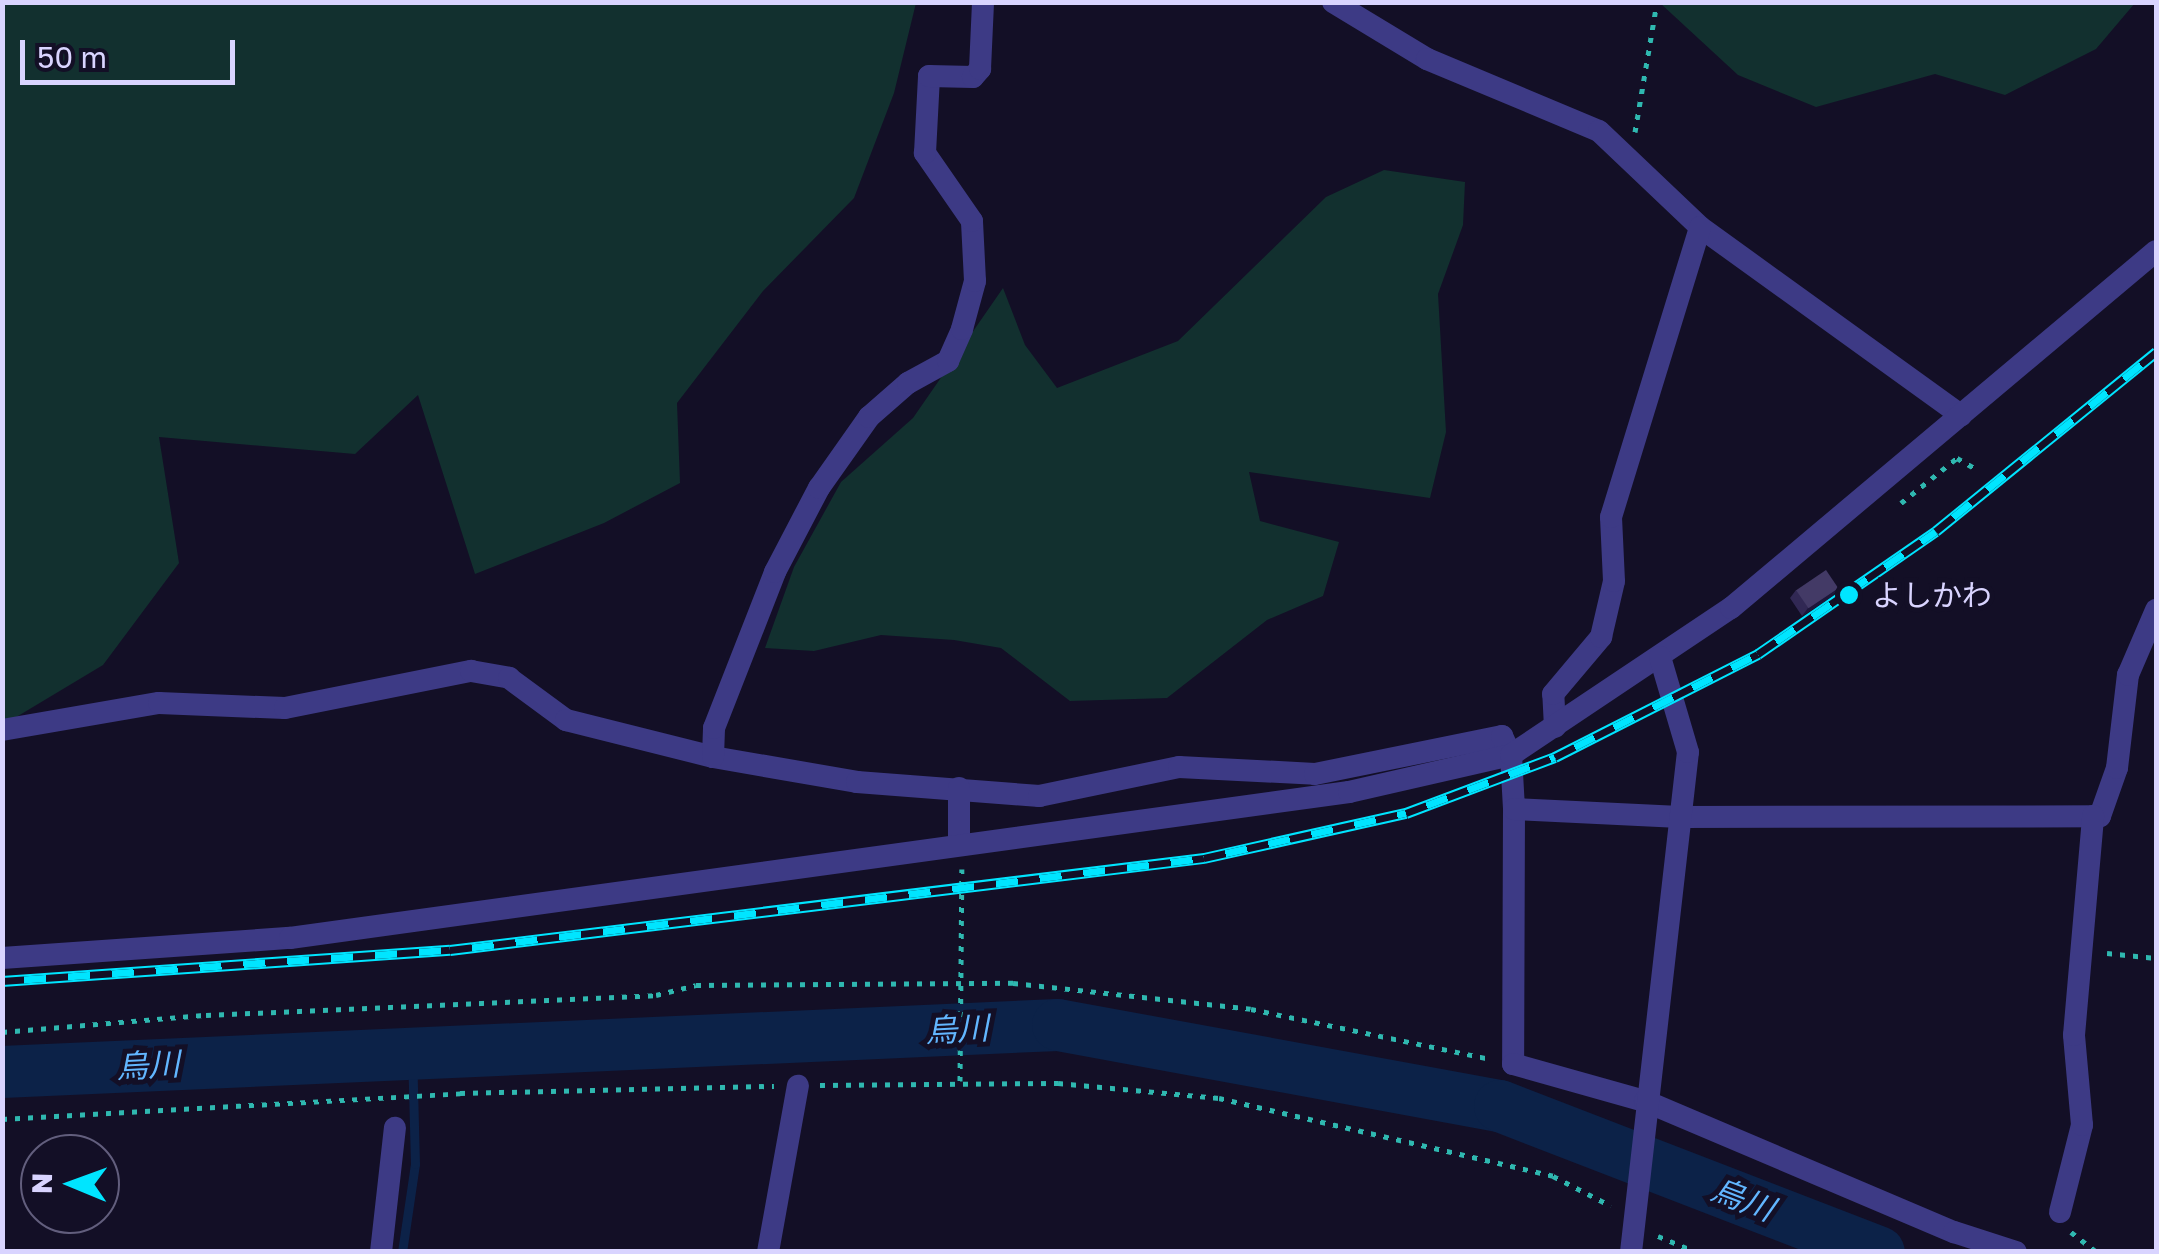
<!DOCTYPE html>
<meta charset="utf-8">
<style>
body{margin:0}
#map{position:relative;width:2159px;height:1254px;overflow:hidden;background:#130f26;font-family:"Golos Text","Noto Sans JP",sans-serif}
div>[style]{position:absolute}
.green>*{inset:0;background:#12302f}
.stream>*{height:9px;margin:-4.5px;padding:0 4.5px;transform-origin:4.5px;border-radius:4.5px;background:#0c2248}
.river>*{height:52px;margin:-26px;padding:0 26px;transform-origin:26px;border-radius:26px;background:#0c2248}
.path>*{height:5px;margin-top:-2.5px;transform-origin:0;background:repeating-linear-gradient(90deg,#2fb8b0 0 5px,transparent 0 13px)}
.minor>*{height:22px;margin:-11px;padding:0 11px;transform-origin:11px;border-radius:11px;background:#3d3a85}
.rail>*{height:11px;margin-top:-5.5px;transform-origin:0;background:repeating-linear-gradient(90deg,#130f26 0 22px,#00e5ff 0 44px);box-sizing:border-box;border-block:2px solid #00e5ff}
.wall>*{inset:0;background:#312854}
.shaded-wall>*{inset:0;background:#1d163a}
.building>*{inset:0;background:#433a66;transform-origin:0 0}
.dots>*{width:28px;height:28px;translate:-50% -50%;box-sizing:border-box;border:5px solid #130f26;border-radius:50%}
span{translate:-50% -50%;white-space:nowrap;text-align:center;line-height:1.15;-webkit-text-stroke:10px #130f26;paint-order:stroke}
.poi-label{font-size:30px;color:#d9d4ff}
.left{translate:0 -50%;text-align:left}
.water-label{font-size:32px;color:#62b6ff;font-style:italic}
.frame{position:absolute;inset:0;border:5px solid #d9d4ff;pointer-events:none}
.north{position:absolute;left:20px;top:1134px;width:100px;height:100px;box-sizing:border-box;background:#130f26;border:2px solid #625e7d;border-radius:50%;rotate:271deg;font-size:28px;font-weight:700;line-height:40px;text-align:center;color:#d9d4ff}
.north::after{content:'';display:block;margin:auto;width:35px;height:45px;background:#00e5ff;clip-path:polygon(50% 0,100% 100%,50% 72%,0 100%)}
.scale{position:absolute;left:20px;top:40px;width:215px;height:45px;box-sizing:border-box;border:5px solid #d9d4ff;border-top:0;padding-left:12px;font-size:30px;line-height:35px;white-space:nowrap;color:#d9d4ff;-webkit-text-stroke:8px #130f26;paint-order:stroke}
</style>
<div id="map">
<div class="green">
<i style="clip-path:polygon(2px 3px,916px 3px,894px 93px,854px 198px,763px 291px,677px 403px,680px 483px,604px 523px,475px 574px,418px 395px,355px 454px,159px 437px,179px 563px,103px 665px,3px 725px)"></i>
<i style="clip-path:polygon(1660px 3px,2135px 2px,2135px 3px,2096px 49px,2005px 95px,1935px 74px,1816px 107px,1738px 75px)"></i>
<i style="clip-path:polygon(1384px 170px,1465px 182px,1463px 225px,1438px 294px,1446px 432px,1430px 498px,1249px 472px,1260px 521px,1339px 542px,1323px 596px,1267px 620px,1167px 698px,1070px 701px,1001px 648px,954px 640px,881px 635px,814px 651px,765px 648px,794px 567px,841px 482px,913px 418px,1003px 288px,1025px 345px,1057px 388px,1178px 341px,1326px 197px)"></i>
</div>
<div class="stream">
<i style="left:402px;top:1252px;width:89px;rotate:-81.6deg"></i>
<i style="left:415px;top:1164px;width:115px;rotate:-91.5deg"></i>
</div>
<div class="river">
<i style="left:2px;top:1072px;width:1057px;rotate:-2.55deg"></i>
<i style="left:1058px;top:1025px;width:449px;rotate:10.4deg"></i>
<i style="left:1500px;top:1106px;width:406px;rotate:21.1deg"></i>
</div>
<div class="path">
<i style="left:1635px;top:132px;width:132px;rotate:-80.4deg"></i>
<i style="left:1901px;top:503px;width:72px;rotate:-38.8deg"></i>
<i style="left:1957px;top:458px;width:22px;rotate:30deg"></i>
<i style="left:2107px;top:953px;width:49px;rotate:5.8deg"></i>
<i style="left:2px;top:1032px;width:205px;rotate:-4.8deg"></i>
<i style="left:206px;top:1015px;width:450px;rotate:-2.5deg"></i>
<i style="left:656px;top:995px;width:41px;rotate:-14deg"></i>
<i style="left:696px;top:985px;width:317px;rotate:-0.4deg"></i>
<i style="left:1013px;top:983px;width:239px;rotate:6.2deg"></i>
<i style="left:1251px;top:1009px;width:244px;rotate:11.8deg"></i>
<i style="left:960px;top:1081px;width:212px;rotate:-89.5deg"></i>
<i style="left:820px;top:1085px;width:238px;rotate:-0.5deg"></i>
<i style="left:1058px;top:1083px;width:162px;rotate:5.3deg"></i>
<i style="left:1219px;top:1098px;width:343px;rotate:13.1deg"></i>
<i style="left:1553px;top:1176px;width:65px;rotate:27.3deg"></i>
<i style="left:2px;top:1119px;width:459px;rotate:-3.2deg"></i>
<i style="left:460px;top:1093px;width:314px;rotate:-1.3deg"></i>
<i style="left:2071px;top:1232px;width:33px;rotate:38deg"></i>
<i style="left:1658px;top:1236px;width:41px;rotate:22.8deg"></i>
</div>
<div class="minor">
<i style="left:1333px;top:2px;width:110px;rotate:31.2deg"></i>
<i style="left:1427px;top:59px;width:186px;rotate:22.7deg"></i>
<i style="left:1599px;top:131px;width:139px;rotate:43.5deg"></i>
<i style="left:1700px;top:227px;width:322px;rotate:35.8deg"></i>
<i style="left:1555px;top:727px;width:33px;rotate:-93deg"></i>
<i style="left:1553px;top:694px;width:75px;rotate:-49.9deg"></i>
<i style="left:1601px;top:637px;width:57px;rotate:-76.9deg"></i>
<i style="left:1614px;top:581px;width:64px;rotate:-92.7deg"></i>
<i style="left:1611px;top:517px;width:303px;rotate:-72.9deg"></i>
<i style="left:2px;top:730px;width:159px;rotate:-9.8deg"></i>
<i style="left:159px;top:703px;width:126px;rotate:2.3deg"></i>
<i style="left:285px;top:708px;width:190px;rotate:-11.3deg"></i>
<i style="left:471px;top:671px;width:39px;rotate:10deg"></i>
<i style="left:509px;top:678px;width:71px;rotate:36.4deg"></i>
<i style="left:566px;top:720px;width:152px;rotate:14.1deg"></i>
<i style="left:713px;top:757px;width:146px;rotate:9.8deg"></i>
<i style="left:857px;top:782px;width:183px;rotate:4.4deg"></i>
<i style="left:1039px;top:796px;width:143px;rotate:-11.7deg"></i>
<i style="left:1179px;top:767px;width:136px;rotate:2.9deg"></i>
<i style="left:1315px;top:774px;width:191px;rotate:-11.5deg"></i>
<i style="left:1502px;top:736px;width:21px;rotate:65deg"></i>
<i style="left:1511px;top:755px;width:54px;rotate:86.8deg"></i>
<i style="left:1514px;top:809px;width:255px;rotate:90.2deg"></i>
<i style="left:1513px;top:1064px;width:137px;rotate:15.7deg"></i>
<i style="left:1645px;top:1101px;width:336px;rotate:23deg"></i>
<i style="left:1954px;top:1232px;width:65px;rotate:17.9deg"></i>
<i style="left:713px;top:757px;width:29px;rotate:-88deg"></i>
<i style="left:714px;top:728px;width:168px;rotate:-68.6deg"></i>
<i style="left:775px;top:572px;width:95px;rotate:-62.4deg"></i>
<i style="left:819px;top:488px;width:87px;rotate:-54.8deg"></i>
<i style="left:869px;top:417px;width:52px;rotate:-41.1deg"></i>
<i style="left:908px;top:383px;width:46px;rotate:-28.8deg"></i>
<i style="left:948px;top:361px;width:35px;rotate:-66deg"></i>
<i style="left:962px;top:329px;width:50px;rotate:-74.8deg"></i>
<i style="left:975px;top:281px;width:60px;rotate:-92.9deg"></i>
<i style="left:972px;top:221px;width:83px;rotate:-124.7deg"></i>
<i style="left:925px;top:153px;width:77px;rotate:-87deg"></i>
<i style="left:929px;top:76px;width:44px;rotate:1.3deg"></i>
<i style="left:973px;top:77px;width:11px;rotate:-49deg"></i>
<i style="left:980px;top:69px;width:67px;rotate:-87.4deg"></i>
<i style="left:1514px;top:809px;width:166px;rotate:2.8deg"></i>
<i style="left:1680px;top:817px;width:420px;rotate:-0.1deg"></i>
<i style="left:2100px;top:816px;width:51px;rotate:-70.5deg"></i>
<i style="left:2117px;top:768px;width:94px;rotate:-83.3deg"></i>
<i style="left:2128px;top:675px;width:71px;rotate:-66.7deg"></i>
<i style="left:959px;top:845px;width:57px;rotate:-90deg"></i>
<i style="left:2px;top:958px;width:289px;rotate:-4deg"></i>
<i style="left:290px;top:938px;width:1069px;rotate:-7.85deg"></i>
<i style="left:1349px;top:792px;width:166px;rotate:-12.9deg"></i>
<i style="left:1511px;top:755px;width:265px;rotate:-33.8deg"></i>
<i style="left:1731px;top:608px;width:555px;rotate:-40.03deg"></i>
<i style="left:2060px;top:1212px;width:90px;rotate:-75.8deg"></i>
<i style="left:2082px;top:1125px;width:90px;rotate:-95.1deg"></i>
<i style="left:2074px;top:1035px;width:220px;rotate:-85deg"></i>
<i style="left:381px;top:1252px;width:125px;rotate:-83.6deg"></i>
<i style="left:768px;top:1252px;width:169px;rotate:-79.8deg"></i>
<i style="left:1631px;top:1252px;width:503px;rotate:-83.5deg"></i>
<i style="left:1688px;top:752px;width:99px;rotate:-106.4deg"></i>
</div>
<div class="rail">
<i style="left:2px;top:981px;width:449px;rotate:-4deg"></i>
<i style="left:450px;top:950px;width:760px;rotate:-6.96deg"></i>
<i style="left:1204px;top:858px;width:207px;rotate:-12.6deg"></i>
<i style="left:1406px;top:813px;width:159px;rotate:-20.6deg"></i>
<i style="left:1555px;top:757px;width:228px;rotate:-26.9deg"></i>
<i style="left:1758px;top:654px;width:216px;rotate:-34.6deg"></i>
<i style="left:1936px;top:531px;width:284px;rotate:-39.1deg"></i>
</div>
<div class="wall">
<i style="clip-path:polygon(1838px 588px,1832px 596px,1802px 616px,1790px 598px,1796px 590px)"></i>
</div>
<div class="shaded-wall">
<i style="clip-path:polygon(1838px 588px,1832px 596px,1802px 616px,1808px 608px)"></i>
</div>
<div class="building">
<i style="left:1826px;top:570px;width:22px;height:36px;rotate:56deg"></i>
</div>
<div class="dots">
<i style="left:1849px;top:595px;background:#00e5ff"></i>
</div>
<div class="poi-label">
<span class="left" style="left:1872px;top:595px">よしかわ</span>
</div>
<div class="water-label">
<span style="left:957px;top:1029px;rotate:-3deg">烏川</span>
<span style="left:148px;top:1065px;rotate:-3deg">烏川</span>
<span style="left:1743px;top:1199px;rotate:21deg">烏川</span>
</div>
<div class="frame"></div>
<div class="north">N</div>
<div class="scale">50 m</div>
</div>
